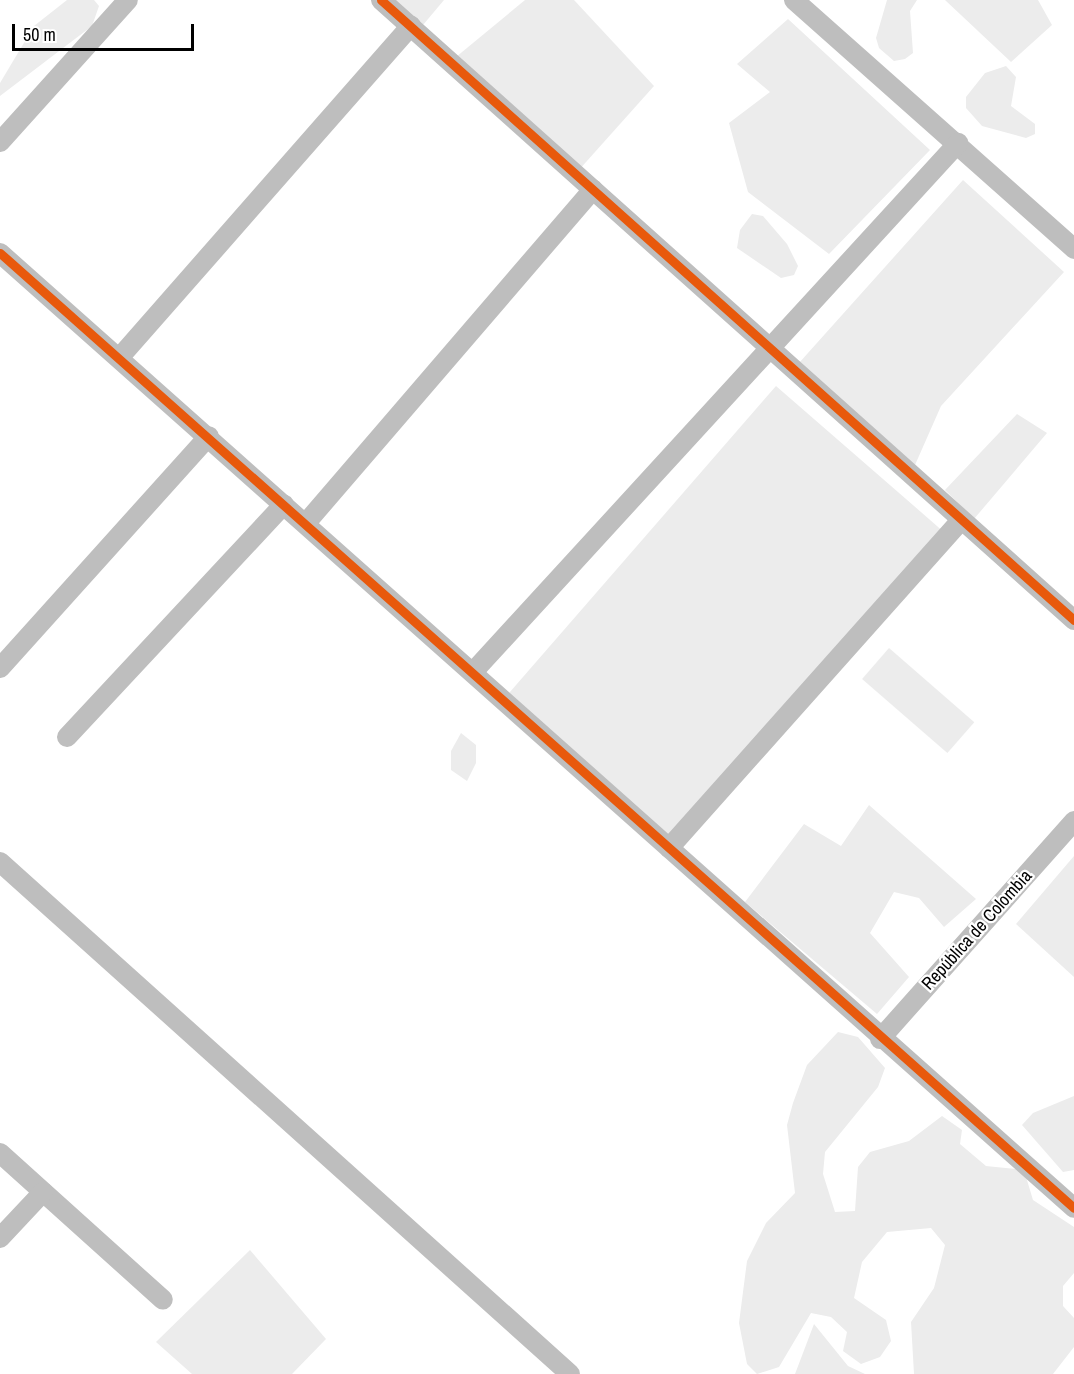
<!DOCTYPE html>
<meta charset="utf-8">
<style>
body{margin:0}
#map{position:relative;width:1074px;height:1374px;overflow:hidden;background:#fff;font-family:"Archivo Narrow",sans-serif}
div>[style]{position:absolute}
.green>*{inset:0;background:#ececec;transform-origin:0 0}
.minor>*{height:20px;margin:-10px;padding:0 10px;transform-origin:10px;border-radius:10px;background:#bebebe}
.cycleway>*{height:9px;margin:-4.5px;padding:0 4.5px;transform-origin:4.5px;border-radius:4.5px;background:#e8590c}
span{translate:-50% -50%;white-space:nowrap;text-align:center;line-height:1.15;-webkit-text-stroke:4.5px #fff;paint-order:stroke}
.street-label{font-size:18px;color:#000}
.scale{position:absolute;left:12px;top:24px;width:182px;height:27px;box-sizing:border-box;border:3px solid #000;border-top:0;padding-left:8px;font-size:18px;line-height:21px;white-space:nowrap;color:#000;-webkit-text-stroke:4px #fff;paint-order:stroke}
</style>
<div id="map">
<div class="green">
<i style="clip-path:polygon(67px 0,94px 0,99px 6px,92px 26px,0 96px,0 83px,34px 26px)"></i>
<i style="clip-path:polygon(394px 0,444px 0,423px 25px)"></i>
<i style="clip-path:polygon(525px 0,574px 0,654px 86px,578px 171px,456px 57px)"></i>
<i style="clip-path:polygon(887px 0,917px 0,910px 11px,913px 53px,905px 59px,894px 61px,879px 48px,876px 38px)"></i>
<i style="clip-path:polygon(945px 0,1038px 0,1052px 25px,1011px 62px)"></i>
<i style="clip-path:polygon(788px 19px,930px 150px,829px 254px,748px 192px,729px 123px,770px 92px,737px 64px)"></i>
<i style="clip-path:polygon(1006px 66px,1016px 77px,1011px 106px,1035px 124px,1035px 134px,1026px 138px,982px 126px,966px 108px,966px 97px,985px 73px)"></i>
<i style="clip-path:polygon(963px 180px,1064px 272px,941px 406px,915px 465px,799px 363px)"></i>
<i style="clip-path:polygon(752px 214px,763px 216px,787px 244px,798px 266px,794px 275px,781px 278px,737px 248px,740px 230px)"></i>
<i style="left:776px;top:386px;width:222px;height:409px;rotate:41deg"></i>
<i style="clip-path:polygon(1017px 414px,1047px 433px,974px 519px,945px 490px)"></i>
<i style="left:889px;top:648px;width:113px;height:41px;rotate:41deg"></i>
<i style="clip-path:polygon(461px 733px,476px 745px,476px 763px,467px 781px,451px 770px,451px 751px)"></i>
<i style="clip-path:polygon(869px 805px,976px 899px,944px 927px,919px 898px,894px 892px,870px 933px,909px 977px,877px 1014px,745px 902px,804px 824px,841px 846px)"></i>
<i style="clip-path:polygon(1074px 856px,1074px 977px,1016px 924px)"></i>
<i style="clip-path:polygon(838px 1032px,858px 1037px,885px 1068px,878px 1087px,825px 1152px,823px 1174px,835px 1212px,855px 1211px,858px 1167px,870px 1152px,909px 1141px,942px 1116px,962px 1130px,960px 1144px,986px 1166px,1024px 1170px,1033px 1200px,1074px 1227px,1074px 1273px,1063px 1286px,1063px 1306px,1074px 1318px,1074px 1347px,1053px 1374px,914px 1374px,911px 1322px,934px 1288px,945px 1245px,931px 1228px,887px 1232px,862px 1262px,854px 1298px,886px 1320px,891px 1341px,880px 1357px,861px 1364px,843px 1351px,847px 1332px,831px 1317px,811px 1313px,779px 1367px,757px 1374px,747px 1364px,739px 1323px,747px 1261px,766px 1223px,795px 1193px,787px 1125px,793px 1103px,807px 1065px)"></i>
<i style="clip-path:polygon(1074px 1096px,1074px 1170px,1063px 1172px,1022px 1125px,1033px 1113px)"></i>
<i style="clip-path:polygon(250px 1250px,326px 1339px,292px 1374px,192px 1374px,156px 1342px)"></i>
<i style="clip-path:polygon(814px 1324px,848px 1366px,865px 1374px,795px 1374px)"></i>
</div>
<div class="minor">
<i style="left:381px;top:0;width:930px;rotate:41.82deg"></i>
<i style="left:794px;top:0;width:375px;rotate:41.6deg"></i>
<i style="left:0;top:142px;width:191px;rotate:-48deg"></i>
<i style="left:0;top:253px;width:1437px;rotate:41.64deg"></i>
<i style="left:120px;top:357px;width:441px;rotate:-48.7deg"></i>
<i style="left:306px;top:523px;width:440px;rotate:-49.3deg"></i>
<i style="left:0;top:668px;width:312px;rotate:-48deg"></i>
<i style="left:473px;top:672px;width:718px;rotate:-47.48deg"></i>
<i style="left:67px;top:737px;width:318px;rotate:-47deg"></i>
<i style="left:669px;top:848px;width:439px;rotate:-48.3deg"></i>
<i style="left:0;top:862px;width:766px;rotate:41.93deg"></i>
<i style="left:880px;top:1039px;width:292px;rotate:-48.3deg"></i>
<i style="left:0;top:1153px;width:219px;rotate:42deg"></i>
<i style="left:0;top:1238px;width:63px;rotate:-46.9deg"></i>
</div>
<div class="cycleway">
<i style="left:381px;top:0;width:930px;rotate:41.82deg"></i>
<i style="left:0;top:253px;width:1437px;rotate:41.64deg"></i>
</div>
<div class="street-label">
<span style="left:977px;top:930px;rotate:-48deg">República de Colombia</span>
</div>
<div class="scale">50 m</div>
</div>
